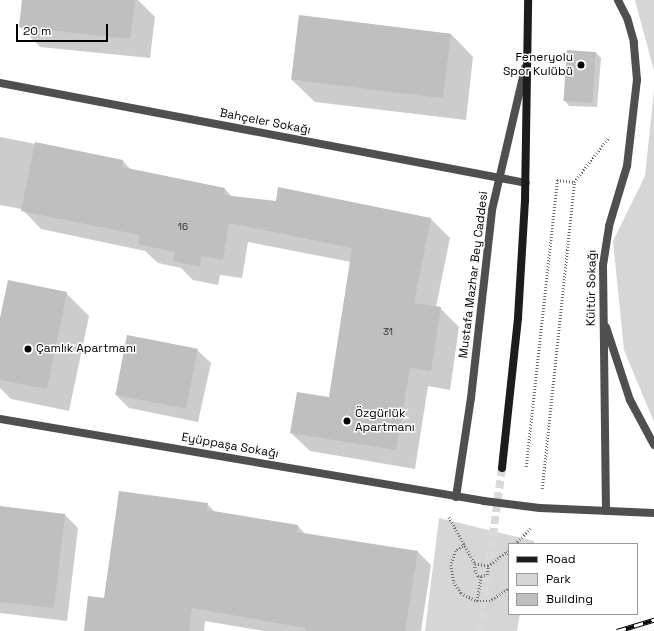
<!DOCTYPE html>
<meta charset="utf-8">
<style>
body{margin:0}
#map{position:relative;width:654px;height:631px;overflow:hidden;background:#fff;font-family:"Space Grotesk",sans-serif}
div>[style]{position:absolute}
.green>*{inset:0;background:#d6d6d6}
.shadow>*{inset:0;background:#0003}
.building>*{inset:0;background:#bfbfbf;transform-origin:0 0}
.secondary-tunnel>*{height:8px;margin-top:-4px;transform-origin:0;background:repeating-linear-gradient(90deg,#d9d9d9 0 8px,transparent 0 12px)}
.path>*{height:2.5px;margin-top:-1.25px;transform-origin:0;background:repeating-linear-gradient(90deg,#717171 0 1px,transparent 0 3px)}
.street>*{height:8px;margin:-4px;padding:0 4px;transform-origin:4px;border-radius:4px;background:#4f4f4f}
.secondary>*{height:8px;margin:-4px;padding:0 4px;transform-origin:4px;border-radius:4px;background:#1c1c1c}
.rail>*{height:4.5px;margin-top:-2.25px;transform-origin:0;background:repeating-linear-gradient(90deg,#fff 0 9px,#000 0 18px);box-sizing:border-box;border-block:1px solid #000}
.dots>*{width:11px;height:11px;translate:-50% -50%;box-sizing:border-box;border:2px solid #fff;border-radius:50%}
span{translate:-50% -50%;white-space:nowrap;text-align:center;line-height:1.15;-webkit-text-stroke:3px #fff;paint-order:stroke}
.number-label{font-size:10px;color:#303030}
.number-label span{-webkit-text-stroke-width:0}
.poi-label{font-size:12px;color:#000}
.right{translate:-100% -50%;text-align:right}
.left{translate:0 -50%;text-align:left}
.street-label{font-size:12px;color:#000}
.legend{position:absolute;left:508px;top:543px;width:130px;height:72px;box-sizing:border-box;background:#fff;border:1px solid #999;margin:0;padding:5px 7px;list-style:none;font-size:12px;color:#000}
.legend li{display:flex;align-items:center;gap:8px;height:20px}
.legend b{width:20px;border:1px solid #999}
.scale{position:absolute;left:16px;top:24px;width:92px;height:18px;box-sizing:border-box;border:2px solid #000;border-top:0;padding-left:5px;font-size:12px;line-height:14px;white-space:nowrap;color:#000;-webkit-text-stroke:3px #fff;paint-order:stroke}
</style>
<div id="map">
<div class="green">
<i style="clip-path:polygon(635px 0,654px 0,654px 71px)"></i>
<i style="clip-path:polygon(654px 90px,654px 422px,624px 350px,613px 241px,645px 176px)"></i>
<i style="clip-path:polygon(439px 518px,534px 541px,534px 544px,509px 544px,509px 614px,520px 614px,517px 631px,425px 631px)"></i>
</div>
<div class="shadow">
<i style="clip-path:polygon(23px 0,138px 0,155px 17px,150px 58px,40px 47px,20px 27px)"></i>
<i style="clip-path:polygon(300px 17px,451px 34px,473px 57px,466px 120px,315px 102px,292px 80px)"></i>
<i style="clip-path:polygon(568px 51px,596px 53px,601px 58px,597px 107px,569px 106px,565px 101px)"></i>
<i style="clip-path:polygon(0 137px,123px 161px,131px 170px,225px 189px,232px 197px,276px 202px,279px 188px,431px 219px,450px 238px,436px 307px,440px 308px,459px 327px,450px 390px,428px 386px,415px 469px,310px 451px,291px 433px,330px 398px,351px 262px,248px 242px,242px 278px,220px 275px,218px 285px,193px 280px,181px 268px,158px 263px,145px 251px,41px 229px,22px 209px,0 205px)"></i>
<i style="clip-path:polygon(66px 293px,89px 316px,69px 411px,11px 399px,0 388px,0 322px)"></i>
<i style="clip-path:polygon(197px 350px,211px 363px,198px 422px,129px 408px,115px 394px)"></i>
<i style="clip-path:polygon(207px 504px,216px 513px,298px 526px,305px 534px,418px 552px,431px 565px,421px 631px,264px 631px,205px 621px,204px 631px,85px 631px,105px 599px)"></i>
<i style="clip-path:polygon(0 507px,65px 515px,78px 528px,67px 621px,0 613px)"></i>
</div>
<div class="building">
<i style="clip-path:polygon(22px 0,135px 0,130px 39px,19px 27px)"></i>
<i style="left:299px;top:15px;width:153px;height:65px;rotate:7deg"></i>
<i style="left:567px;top:50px;width:29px;height:51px;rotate:4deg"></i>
<i style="clip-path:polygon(35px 142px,123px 160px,122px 167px,225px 188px,224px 195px,276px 201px,278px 187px,431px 218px,414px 303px,441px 307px,431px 371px,410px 368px,396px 450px,290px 433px,297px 392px,329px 397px,352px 248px,229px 223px,223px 260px,201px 256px,200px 267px,173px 261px,175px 252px,138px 244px,140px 235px,21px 211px)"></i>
<i style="clip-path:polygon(8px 280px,67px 292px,47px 389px,0 380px,0 318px)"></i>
<i style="left:127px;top:335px;width:72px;height:61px;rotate:11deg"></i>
<i style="clip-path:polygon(119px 491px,208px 503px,207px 510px,298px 525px,297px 532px,418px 551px,405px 631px,305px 631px,306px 628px,192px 608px,189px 631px,84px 631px,88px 596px,104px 598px)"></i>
<i style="clip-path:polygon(0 506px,65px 514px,54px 608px,0 602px)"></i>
</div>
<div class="secondary-tunnel">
<i style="left:480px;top:631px;width:164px;rotate:-82.3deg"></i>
</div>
<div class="path">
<i style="left:526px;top:467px;width:289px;rotate:-83.8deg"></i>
<i style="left:557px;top:180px;width:17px;rotate:7deg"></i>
<i style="left:542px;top:489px;width:309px;rotate:-84deg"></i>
<i style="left:574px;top:182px;width:57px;rotate:-52.1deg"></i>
<i style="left:449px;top:517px;width:54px;rotate:61deg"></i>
<i style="left:475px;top:564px;width:6px;rotate:90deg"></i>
<i style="left:475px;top:570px;width:7px;rotate:63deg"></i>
<i style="left:478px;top:576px;width:9px;rotate:-6deg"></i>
<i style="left:487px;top:575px;width:9px;rotate:-84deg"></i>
<i style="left:488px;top:566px;width:13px;rotate:-171deg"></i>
<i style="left:465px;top:544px;width:11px;rotate:142deg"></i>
<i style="left:456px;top:551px;width:15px;rotate:110deg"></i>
<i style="left:451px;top:565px;width:17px;rotate:80deg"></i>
<i style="left:454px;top:582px;width:13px;rotate:58deg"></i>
<i style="left:461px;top:593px;width:18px;rotate:27deg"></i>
<i style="left:477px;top:601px;width:25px;rotate:-81deg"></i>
<i style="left:515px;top:544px;width:23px;rotate:-45deg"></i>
<i style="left:488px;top:566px;width:24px;rotate:-38deg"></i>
<i style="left:507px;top:551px;width:4px;rotate:63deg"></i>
<i style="left:477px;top:601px;width:12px"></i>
<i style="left:489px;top:601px;width:24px;rotate:-33deg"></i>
</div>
<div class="street">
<i style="left:0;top:83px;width:535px;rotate:10.76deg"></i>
<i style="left:606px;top:327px;width:77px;rotate:71.8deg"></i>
<i style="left:630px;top:400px;width:51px;rotate:61.9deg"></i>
<i style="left:0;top:419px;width:491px;rotate:9.6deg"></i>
<i style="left:484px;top:501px;width:56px;rotate:7.1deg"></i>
<i style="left:540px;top:508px;width:114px;rotate:2.5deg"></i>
<i style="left:456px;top:497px;width:100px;rotate:-81.4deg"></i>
<i style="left:471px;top:398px;width:189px;rotate:-83.6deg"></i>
<i style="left:492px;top:210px;width:146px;rotate:-76.9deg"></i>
<i style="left:606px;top:511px;width:246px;rotate:-90.7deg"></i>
<i style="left:603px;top:265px;width:39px;rotate:-81deg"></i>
<i style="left:609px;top:226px;width:63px;rotate:-73.3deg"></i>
<i style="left:627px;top:166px;width:87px;rotate:-83.4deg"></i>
<i style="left:637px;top:80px;width:38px;rotate:-95deg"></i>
<i style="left:634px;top:42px;width:25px;rotate:-106deg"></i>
<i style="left:627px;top:18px;width:20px;rotate:-117deg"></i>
</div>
<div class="secondary">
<i style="left:502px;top:468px;width:151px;rotate:-83.9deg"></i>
<i style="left:518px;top:318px;width:117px;rotate:-86.6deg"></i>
<i style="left:525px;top:201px;width:201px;rotate:-89.1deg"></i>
</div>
<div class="rail">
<i style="left:617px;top:631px;width:39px;rotate:-17deg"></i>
</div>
<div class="dots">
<i style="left:581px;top:65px;background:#000"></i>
<i style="left:28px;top:349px;background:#000"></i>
<i style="left:347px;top:421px;background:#000"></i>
</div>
<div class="number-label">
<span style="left:183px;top:227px">16</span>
<span style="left:388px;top:332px">31</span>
</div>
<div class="poi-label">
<span class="right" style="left:573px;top:65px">Feneryolu<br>Spor Kulübü</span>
<span class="left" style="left:36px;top:349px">Çamlık Apartmanı</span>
<span class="left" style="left:355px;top:421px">Özgürlük<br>Apartmanı</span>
</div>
<div class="street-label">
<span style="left:265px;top:122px;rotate:11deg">Bahçeler Sokağı</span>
<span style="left:474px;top:275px;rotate:-83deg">Mustafa Mazhar Bey Caddesi</span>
<span style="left:592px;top:288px;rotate:-89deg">Kültür Sokağı</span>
<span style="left:230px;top:446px;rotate:10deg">Eyüppaşa Sokağı</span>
</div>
<ul class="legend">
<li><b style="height:5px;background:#1c1c1c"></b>Road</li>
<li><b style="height:11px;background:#d6d6d6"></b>Park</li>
<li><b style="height:11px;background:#bfbfbf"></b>Building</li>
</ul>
<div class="scale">20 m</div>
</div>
